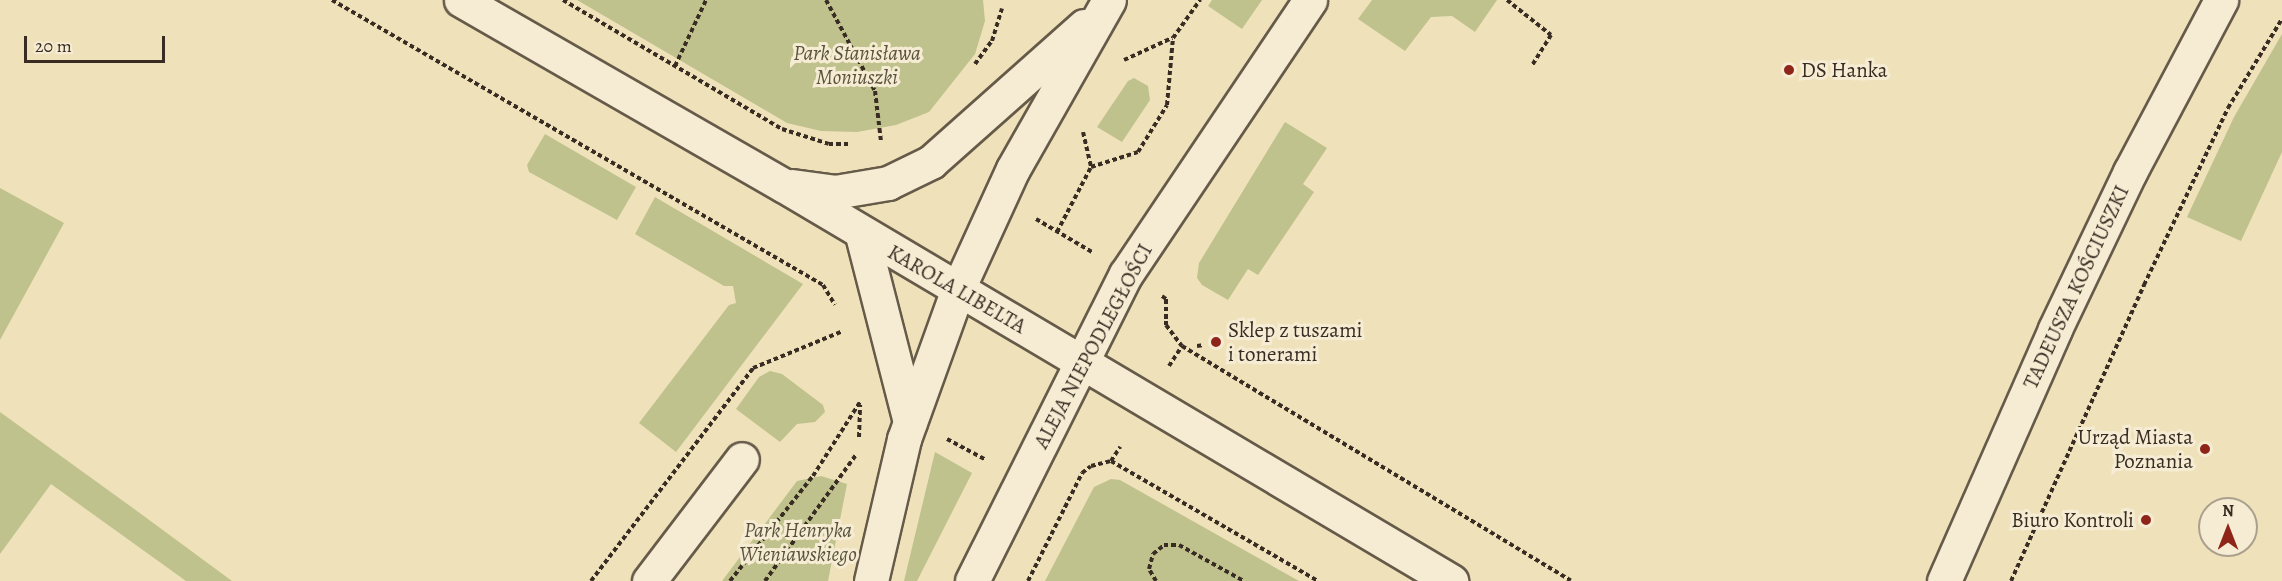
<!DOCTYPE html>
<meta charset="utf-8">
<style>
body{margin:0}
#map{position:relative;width:2282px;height:581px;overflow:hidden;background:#efe2bb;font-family:Alegreya,serif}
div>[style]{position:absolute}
.green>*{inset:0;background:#bfc28c}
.path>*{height:4px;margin-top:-2px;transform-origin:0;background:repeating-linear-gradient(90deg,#392d23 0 4.5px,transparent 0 7.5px)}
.roads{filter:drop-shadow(2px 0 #665a49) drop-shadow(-2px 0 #665a49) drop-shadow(0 2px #665a49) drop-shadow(0 -2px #665a49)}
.minor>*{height:33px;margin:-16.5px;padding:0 16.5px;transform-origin:16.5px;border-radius:16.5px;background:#f5ecd3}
.dots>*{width:16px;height:16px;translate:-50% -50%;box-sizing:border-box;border:3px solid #f5ecd3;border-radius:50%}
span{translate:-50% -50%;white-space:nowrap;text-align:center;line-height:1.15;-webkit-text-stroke:6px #f5ecd3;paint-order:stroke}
.park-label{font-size:21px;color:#5a523d;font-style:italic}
.poi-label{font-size:21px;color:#392d23}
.left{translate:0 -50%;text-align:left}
.right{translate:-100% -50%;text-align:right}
.street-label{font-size:21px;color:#392d23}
.north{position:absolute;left:2198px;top:497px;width:60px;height:60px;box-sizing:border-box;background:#f5ecd3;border:2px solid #aaa08d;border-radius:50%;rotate:0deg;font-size:16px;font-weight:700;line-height:24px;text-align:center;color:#392d23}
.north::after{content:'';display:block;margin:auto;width:21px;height:27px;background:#8f2418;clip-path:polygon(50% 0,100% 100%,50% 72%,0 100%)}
.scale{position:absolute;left:24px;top:36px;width:141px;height:27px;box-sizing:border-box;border:3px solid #392d23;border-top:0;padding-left:8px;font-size:18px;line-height:21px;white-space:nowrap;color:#392d23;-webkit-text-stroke:4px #f5ecd3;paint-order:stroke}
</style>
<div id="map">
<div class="green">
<i style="clip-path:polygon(577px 0,983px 0,985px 21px,975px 54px,929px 112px,896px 125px,857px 132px,821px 131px,787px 123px)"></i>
<i style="clip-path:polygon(1212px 0,1262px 0,1242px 29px,1208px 6px)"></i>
<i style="clip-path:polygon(1372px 0,1497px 0,1475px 32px,1452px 16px,1431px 17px,1405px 51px,1358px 19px)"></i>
<i style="clip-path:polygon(2282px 34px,2282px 152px,2241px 241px,2187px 217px,2234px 117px)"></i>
<i style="clip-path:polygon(1134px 78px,1148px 86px,1150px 100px,1122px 142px,1097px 127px,1128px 81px)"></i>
<i style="clip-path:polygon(1285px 122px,1327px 148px,1303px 184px,1314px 192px,1258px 275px,1248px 269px,1228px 300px,1202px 285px,1197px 278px,1199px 263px)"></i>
<i style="clip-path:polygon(545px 134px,636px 187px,617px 220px,529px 172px,527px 165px)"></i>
<i style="clip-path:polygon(0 188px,64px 223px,0 340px)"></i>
<i style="clip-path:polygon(655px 197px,803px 284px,676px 452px,639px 423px,729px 305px,736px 303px,733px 286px,724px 286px,635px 234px)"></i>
<i style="clip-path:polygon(770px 371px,782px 374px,823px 405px,825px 412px,815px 422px,797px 424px,780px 442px,736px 409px,759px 377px)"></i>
<i style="clip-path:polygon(0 412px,137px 511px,232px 581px,186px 581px,51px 484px,0 554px)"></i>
<i style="clip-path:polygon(935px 452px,972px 473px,917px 581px,904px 581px)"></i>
<i style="clip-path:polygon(821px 476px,847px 484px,828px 581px,722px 581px,797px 481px)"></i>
<i style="clip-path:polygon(1111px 479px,1120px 480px,1299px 581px,1045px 581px,1094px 487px)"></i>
</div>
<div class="path">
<i style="left:332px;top:0;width:568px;rotate:30.13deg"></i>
<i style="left:823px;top:285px;width:23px;rotate:59deg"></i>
<i style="left:563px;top:0;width:254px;rotate:30.5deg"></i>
<i style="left:782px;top:129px;width:49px;rotate:17.7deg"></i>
<i style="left:829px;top:144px;width:22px"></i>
<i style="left:826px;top:0;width:103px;rotate:61.7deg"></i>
<i style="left:875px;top:91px;width:50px;rotate:83.2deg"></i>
<i style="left:1507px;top:0;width:56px;rotate:38.5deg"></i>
<i style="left:1551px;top:35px;width:36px;rotate:122deg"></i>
<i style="left:1124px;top:60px;width:53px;rotate:-24.6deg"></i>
<i style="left:975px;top:64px;width:29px;rotate:-54deg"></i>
<i style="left:992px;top:41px;width:34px;rotate:-73deg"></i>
<i style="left:675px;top:66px;width:73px;rotate:-64.8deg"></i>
<i style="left:1083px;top:132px;width:36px;rotate:77deg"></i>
<i style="left:1036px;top:219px;width:65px;rotate:30.5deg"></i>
<i style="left:1057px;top:232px;width:73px;rotate:-62.4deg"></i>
<i style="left:1091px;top:167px;width:49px;rotate:-17.7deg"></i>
<i style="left:1138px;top:152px;width:55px;rotate:-58.3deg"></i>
<i style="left:1167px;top:105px;width:67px;rotate:-84.9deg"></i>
<i style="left:1173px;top:38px;width:47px;rotate:-54.6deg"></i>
<i style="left:1162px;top:296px;width:5px;rotate:37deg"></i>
<i style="left:1166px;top:299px;width:26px;rotate:90deg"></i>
<i style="left:1166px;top:325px;width:26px;rotate:53deg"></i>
<i style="left:1182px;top:346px;width:454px;rotate:31.1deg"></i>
<i style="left:1197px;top:346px;width:7px;rotate:-8deg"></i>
<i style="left:1169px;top:366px;width:24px;rotate:-57deg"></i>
<i style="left:859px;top:437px;width:32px;rotate:-88deg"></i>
<i style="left:947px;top:439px;width:44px;rotate:28.3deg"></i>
<i style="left:1111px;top:461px;width:17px;rotate:-57deg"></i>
<i style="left:591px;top:581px;width:268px;rotate:-52.7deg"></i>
<i style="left:753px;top:368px;width:97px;rotate:-22.3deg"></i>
<i style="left:730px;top:581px;width:134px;rotate:-51.7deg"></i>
<i style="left:813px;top:476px;width:88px;rotate:-57.6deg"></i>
<i style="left:765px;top:581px;width:155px;rotate:-54.2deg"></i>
<i style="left:1028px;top:581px;width:121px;rotate:-63.4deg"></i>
<i style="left:1082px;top:473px;width:11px;rotate:-38deg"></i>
<i style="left:1091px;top:466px;width:21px;rotate:-14deg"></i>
<i style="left:1111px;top:461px;width:239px;rotate:30.1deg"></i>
<i style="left:1156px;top:581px;width:14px;rotate:-120deg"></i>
<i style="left:1149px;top:569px;width:16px;rotate:-75deg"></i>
<i style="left:1153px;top:554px;width:14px;rotate:-39deg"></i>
<i style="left:1164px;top:545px;width:15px"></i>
<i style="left:1179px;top:545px;width:74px;rotate:29deg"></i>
<i style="left:2011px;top:581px;width:325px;rotate:-65.8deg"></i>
<i style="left:2144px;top:285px;width:196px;rotate:-64.6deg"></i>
<i style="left:2228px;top:108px;width:104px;rotate:-58.8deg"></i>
</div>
<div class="roads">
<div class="minor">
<i style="left:461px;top:0;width:371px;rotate:29.9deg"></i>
<i style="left:783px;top:185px;width:777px;rotate:30.66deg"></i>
<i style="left:792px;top:186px;width:43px;rotate:7.9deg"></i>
<i style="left:835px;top:192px;width:54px;rotate:-9.6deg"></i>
<i style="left:888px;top:183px;width:48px;rotate:-26deg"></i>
<i style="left:931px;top:162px;width:205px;rotate:-41.6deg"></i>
<i style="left:862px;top:235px;width:193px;rotate:75.6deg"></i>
<i style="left:649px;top:581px;width:153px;rotate:-52.7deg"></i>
<i style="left:871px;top:581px;width:146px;rotate:-76.9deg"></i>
<i style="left:904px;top:439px;width:159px;rotate:-70.2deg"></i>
<i style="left:958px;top:289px;width:132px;rotate:-65.4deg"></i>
<i style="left:1013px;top:169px;width:194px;rotate:-60.4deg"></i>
<i style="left:972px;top:581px;width:343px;rotate:-63.4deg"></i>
<i style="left:1126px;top:274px;width:330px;rotate:-56.1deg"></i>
<i style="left:1944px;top:581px;width:275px;rotate:-66.2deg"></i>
<i style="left:2055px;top:329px;width:174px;rotate:-64.5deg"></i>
<i style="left:2130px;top:172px;width:195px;rotate:-62.1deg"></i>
</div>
</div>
<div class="dots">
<i style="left:1789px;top:70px;background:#8f2418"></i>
<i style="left:1216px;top:342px;background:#8f2418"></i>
<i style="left:2205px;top:449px;background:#8f2418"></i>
<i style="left:2146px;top:520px;background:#8f2418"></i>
</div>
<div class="park-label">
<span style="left:857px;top:65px">Park Stanisława<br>Moniuszki</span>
<span style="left:798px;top:542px">Park Henryka<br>Wieniawskiego</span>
</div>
<div class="poi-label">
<span class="left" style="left:1801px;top:70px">DS Hanka</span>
<span class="left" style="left:1228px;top:342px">Sklep z tuszami<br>i tonerami</span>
<span class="right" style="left:2193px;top:449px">Urząd Miasta<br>Poznania</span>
<span class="right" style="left:2134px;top:520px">Biuro Kontroli</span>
</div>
<div class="street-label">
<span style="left:2076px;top:287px;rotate:-65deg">TADEUSZA KOŚCIUSZKI</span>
<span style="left:957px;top:289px;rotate:30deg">KAROLA LIBELTA</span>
<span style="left:1093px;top:346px;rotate:-62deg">ALEJA NIEPODLEGŁOŚCI</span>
</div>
<div class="north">N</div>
<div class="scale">20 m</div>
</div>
